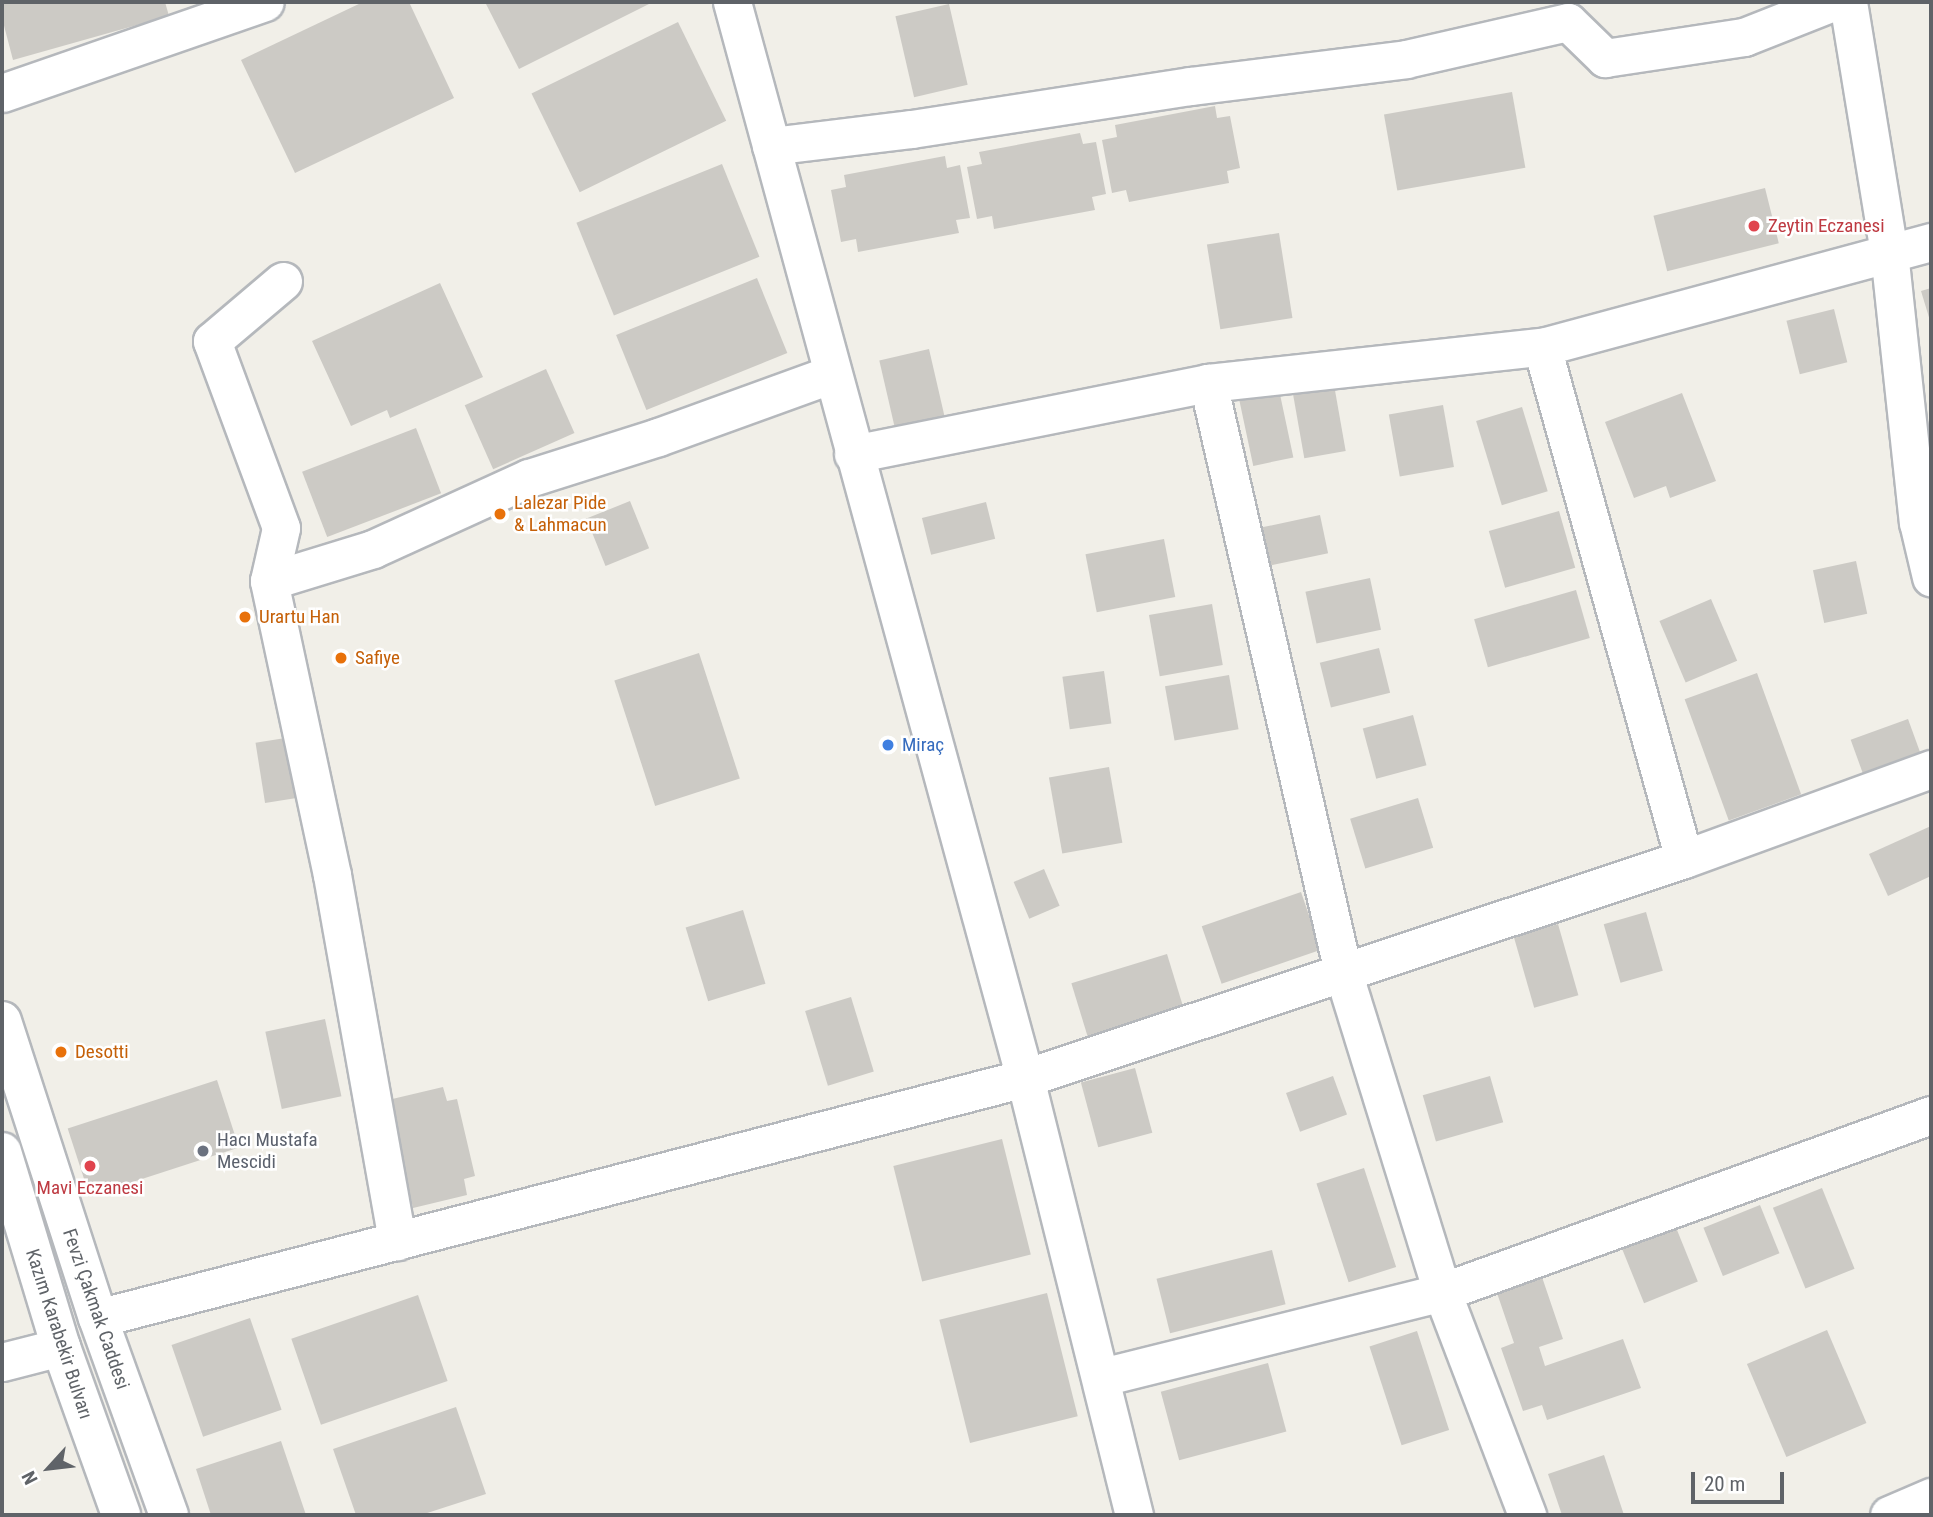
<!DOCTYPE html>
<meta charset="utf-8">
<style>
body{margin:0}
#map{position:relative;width:1933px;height:1517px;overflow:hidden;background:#f1efe8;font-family:"Roboto Condensed",sans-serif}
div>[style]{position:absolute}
.building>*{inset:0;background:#cccac5;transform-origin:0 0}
.roads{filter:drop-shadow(2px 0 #b5b8bc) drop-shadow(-2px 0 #b5b8bc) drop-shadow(0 2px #b5b8bc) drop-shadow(0 -2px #b5b8bc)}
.street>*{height:37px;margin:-18.5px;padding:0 18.5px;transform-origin:18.5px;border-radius:18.5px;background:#fff}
.secondary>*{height:38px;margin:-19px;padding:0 19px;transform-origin:19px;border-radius:19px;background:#fff}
.dots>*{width:19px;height:19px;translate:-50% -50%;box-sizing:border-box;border:4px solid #fff;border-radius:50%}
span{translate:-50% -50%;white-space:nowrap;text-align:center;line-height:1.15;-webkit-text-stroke:5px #fff;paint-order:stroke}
.health-label{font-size:19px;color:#be3a42}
.left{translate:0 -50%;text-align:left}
.food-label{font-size:19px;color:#c56008}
.shop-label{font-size:19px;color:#366cbe}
.worship-label{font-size:19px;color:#5b616d}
.street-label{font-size:19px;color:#5f6368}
.frame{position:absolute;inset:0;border:4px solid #5f6368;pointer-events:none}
.north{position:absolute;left:14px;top:1433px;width:70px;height:70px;-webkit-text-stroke:5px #fff;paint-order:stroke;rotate:243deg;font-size:19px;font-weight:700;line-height:28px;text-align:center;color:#5f6368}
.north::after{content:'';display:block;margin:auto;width:24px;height:32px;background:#5f6368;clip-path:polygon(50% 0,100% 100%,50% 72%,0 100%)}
.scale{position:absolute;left:1691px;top:1472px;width:93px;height:32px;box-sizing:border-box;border:4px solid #5f6368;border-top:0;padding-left:9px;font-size:21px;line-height:24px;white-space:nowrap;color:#5f6368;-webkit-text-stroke:5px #fff;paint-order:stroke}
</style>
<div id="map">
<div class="building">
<i style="clip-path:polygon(2px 2px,165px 2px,169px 16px,13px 60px,2px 18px)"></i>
<i style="clip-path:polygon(363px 2px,409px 2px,454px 98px,295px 173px,241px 60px)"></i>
<i style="clip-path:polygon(485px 2px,653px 2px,519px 69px)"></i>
<i style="left:949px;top:4px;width:83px;height:55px;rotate:77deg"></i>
<i style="left:678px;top:22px;width:110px;height:163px;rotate:64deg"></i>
<i style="left:1512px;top:92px;width:77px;height:130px;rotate:80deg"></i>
<i style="clip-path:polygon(1215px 106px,1217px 118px,1230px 116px,1240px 168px,1227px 171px,1229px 183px,1129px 202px,1126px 190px,1112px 193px,1102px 140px,1117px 137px,1115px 125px)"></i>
<i style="clip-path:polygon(1080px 133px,1083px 144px,1096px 142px,1106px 194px,1092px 197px,1095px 210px,994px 229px,992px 216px,977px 219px,967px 167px,982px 164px,979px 152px)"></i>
<i style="clip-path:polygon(945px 156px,947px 168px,960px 165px,970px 218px,956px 220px,959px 233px,858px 252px,856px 239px,841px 242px,831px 190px,846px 187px,844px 175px)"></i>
<i style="left:722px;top:164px;width:100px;height:157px;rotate:68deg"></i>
<i style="left:1765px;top:188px;width:57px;height:115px;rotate:76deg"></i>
<i style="left:1279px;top:233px;width:86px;height:73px;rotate:81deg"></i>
<i style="left:757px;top:278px;width:81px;height:152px;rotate:68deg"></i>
<i style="clip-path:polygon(440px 283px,483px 377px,390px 418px,387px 410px,351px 426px,312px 341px)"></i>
<i style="clip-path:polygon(1931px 288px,1931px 324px,1921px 291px)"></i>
<i style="left:1834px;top:309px;width:55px;height:49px;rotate:76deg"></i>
<i style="left:929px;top:349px;width:80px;height:51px;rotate:77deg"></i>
<i style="left:546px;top:369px;width:70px;height:89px;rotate:66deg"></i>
<i style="left:1333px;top:379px;width:73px;height:42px;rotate:80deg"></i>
<i style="left:1278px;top:385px;width:74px;height:41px;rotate:78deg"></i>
<i style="clip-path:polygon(1682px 393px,1716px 481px,1670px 498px,1666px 486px,1634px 498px,1605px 422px)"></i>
<i style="left:1443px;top:405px;width:63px;height:55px;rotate:80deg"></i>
<i style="left:1522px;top:407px;width:88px;height:48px;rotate:73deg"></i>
<i style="left:416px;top:428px;width:70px;height:122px;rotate:69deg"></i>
<i style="left:630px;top:501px;width:51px;height:47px;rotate:68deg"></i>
<i style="left:986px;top:502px;width:38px;height:66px;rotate:76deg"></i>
<i style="left:1559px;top:511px;width:59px;height:73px;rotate:74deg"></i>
<i style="left:1320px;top:515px;width:39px;height:63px;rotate:78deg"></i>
<i style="left:1164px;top:539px;width:59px;height:80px;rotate:79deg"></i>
<i style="left:1856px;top:561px;width:54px;height:44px;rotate:78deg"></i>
<i style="left:1370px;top:578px;width:53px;height:66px;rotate:78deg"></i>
<i style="left:1576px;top:590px;width:50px;height:106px;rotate:74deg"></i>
<i style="left:1711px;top:599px;width:67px;height:56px;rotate:67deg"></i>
<i style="left:1212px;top:604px;width:62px;height:64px;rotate:80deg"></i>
<i style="left:1379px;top:648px;width:46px;height:61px;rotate:76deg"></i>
<i style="left:699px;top:653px;width:132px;height:89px;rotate:72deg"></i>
<i style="left:1104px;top:671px;width:53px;height:42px;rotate:82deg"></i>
<i style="left:1757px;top:673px;width:129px;height:77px;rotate:70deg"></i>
<i style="left:1229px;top:675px;width:55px;height:65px;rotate:80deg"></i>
<i style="left:1413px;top:715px;width:52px;height:52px;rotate:75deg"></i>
<i style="left:1908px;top:719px;width:53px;height:61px;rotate:70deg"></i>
<i style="left:298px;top:736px;width:61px;height:43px;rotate:81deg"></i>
<i style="left:1109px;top:767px;width:77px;height:61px;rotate:80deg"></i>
<i style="left:1418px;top:798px;width:52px;height:71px;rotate:73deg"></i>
<i style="clip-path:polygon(1931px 826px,1931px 876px,1888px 896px,1869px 854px)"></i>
<i style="left:1044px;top:869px;width:40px;height:33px;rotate:67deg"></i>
<i style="left:1301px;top:892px;width:61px;height:105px;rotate:71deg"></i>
<i style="left:743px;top:910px;width:77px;height:60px;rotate:73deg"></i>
<i style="left:1646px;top:912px;width:61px;height:44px;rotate:74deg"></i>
<i style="left:1558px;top:924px;width:74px;height:46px;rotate:74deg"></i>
<i style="left:1167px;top:954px;width:57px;height:100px;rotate:73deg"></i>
<i style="left:851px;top:997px;width:78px;height:48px;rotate:73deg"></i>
<i style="left:325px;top:1019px;width:79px;height:61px;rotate:78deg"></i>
<i style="left:1135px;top:1068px;width:67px;height:56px;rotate:75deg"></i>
<i style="left:1333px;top:1076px;width:41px;height:50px;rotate:70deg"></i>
<i style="left:1490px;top:1076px;width:48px;height:70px;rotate:74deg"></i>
<i style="left:217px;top:1080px;width:71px;height:157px;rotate:72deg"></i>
<i style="clip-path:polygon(443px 1087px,447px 1101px,457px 1099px,475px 1176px,464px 1179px,467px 1195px,413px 1208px,388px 1100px)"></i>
<i style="left:1002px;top:1139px;width:119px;height:112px;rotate:76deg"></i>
<i style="left:1364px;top:1168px;width:104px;height:50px;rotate:72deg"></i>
<i style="left:1822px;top:1188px;width:87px;height:53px;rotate:68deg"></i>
<i style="left:1760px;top:1205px;width:52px;height:61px;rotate:68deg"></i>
<i style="left:1675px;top:1225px;width:61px;height:58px;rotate:68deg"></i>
<i style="left:1272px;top:1250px;width:56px;height:119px;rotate:76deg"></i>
<i style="clip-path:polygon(1542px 1277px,1563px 1339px,1539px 1347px,1545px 1366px,1623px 1339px,1641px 1388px,1547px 1420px,1542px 1405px,1523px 1411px,1501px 1348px,1514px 1343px,1497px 1293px)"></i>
<i style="left:1047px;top:1293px;width:127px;height:111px;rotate:76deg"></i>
<i style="left:418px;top:1295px;width:91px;height:134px;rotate:71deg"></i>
<i style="left:250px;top:1318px;width:97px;height:83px;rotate:71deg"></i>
<i style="left:1827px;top:1330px;width:101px;height:87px;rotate:67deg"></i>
<i style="left:1417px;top:1331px;width:104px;height:50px;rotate:72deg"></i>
<i style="left:1268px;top:1363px;width:71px;height:111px;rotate:75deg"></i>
<i style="clip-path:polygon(456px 1407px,486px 1494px,421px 1515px,356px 1515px,333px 1449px)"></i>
<i style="clip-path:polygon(281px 1441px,306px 1515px,211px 1515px,196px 1469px)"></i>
<i style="clip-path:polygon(1604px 1455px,1624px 1515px,1562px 1515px,1548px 1474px)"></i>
</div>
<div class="roads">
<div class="street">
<i style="left:732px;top:2px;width:1115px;rotate:74.77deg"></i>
<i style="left:1025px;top:1078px;width:450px;rotate:76deg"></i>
<i style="left:1848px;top:2px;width:253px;rotate:80.7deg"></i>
<i style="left:1889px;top:252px;width:272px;rotate:83.9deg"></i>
<i style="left:1918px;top:522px;width:57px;rotate:76.7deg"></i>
<i style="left:2px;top:93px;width:278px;rotate:-19.1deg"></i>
<i style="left:771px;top:146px;width:142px;rotate:-6.9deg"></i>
<i style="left:912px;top:129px;width:281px;rotate:-8.8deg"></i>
<i style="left:1190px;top:86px;width:218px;rotate:-7.1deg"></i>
<i style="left:1406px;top:59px;width:166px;rotate:-12.9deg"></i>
<i style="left:1568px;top:22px;width:52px;rotate:44.2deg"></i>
<i style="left:1605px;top:58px;width:141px;rotate:-8.6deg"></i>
<i style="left:1744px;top:37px;width:96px;rotate:-21.5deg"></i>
<i style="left:283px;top:281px;width:93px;rotate:139.8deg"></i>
<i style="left:212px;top:341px;width:199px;rotate:69.7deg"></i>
<i style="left:281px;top:528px;width:54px;rotate:102.8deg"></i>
<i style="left:269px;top:581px;width:301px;rotate:77.9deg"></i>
<i style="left:332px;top:875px;width:372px;rotate:79.9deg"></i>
<i style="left:1542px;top:347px;width:531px;rotate:74.5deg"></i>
<i style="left:1208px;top:383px;width:604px;rotate:77.09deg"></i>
<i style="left:1343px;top:972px;width:335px;rotate:72.8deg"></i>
<i style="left:1442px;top:1292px;width:239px;rotate:69.1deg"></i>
<i style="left:853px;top:454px;width:362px;rotate:-11.3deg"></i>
<i style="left:1208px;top:383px;width:336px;rotate:-6.2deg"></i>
<i style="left:1542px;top:347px;width:403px;rotate:-15.1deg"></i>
<i style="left:269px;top:581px;width:109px;rotate:-17.1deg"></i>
<i style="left:373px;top:549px;width:171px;rotate:-24.5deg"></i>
<i style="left:529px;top:478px;width:135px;rotate:-17.6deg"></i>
<i style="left:658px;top:437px;width:185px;rotate:-19.9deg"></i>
<i style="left:98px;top:1318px;width:958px;rotate:-14.52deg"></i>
<i style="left:1025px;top:1078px;width:694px;rotate:-18.38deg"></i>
<i style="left:1684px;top:859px;width:263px;rotate:-20deg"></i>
<i style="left:2px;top:1362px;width:61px;rotate:-14.3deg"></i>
<i style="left:1102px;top:1377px;width:350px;rotate:-14deg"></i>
<i style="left:1442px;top:1292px;width:520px;rotate:-19.9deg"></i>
<i style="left:1889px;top:1515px;width:46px;rotate:-23.2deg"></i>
</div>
<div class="secondary">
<i style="left:2px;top:1021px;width:312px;rotate:72.1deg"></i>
<i style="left:98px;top:1318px;width:209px;rotate:70.2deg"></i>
<i style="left:2px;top:1152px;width:204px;rotate:73.2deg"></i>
<i style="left:61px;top:1347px;width:178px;rotate:70.3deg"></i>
</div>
</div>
<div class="dots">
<i style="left:1754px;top:226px;background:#e0444e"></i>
<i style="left:500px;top:514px;background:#e8710a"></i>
<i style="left:245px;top:617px;background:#e8710a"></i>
<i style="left:341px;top:658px;background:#e8710a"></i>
<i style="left:888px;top:745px;background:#3f7fe0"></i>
<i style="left:61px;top:1052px;background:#e8710a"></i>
<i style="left:203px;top:1151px;background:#6b7280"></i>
<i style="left:90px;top:1166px;background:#e0444e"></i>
</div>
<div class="health-label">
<span class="left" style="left:1768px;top:226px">Zeytin Eczanesi</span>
<span style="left:90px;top:1188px">Mavi Eczanesi</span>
</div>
<div class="food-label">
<span class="left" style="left:514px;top:514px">Lalezar Pide<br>&amp; Lahmacun</span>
<span class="left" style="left:259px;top:617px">Urartu Han</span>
<span class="left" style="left:355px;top:658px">Safiye</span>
<span class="left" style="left:75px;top:1052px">Desotti</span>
</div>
<div class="shop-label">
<span class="left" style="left:902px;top:745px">Miraç</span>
</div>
<div class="worship-label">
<span class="left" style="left:217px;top:1151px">Hacı Mustafa<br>Mescidi</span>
</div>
<div class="street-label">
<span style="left:96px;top:1309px;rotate:71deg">Fevzi Çakmak Caddesi</span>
<span style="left:59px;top:1334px;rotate:72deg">Kazım Karabekir Bulvarı</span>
</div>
<div class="frame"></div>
<div class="north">N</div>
<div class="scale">20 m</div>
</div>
